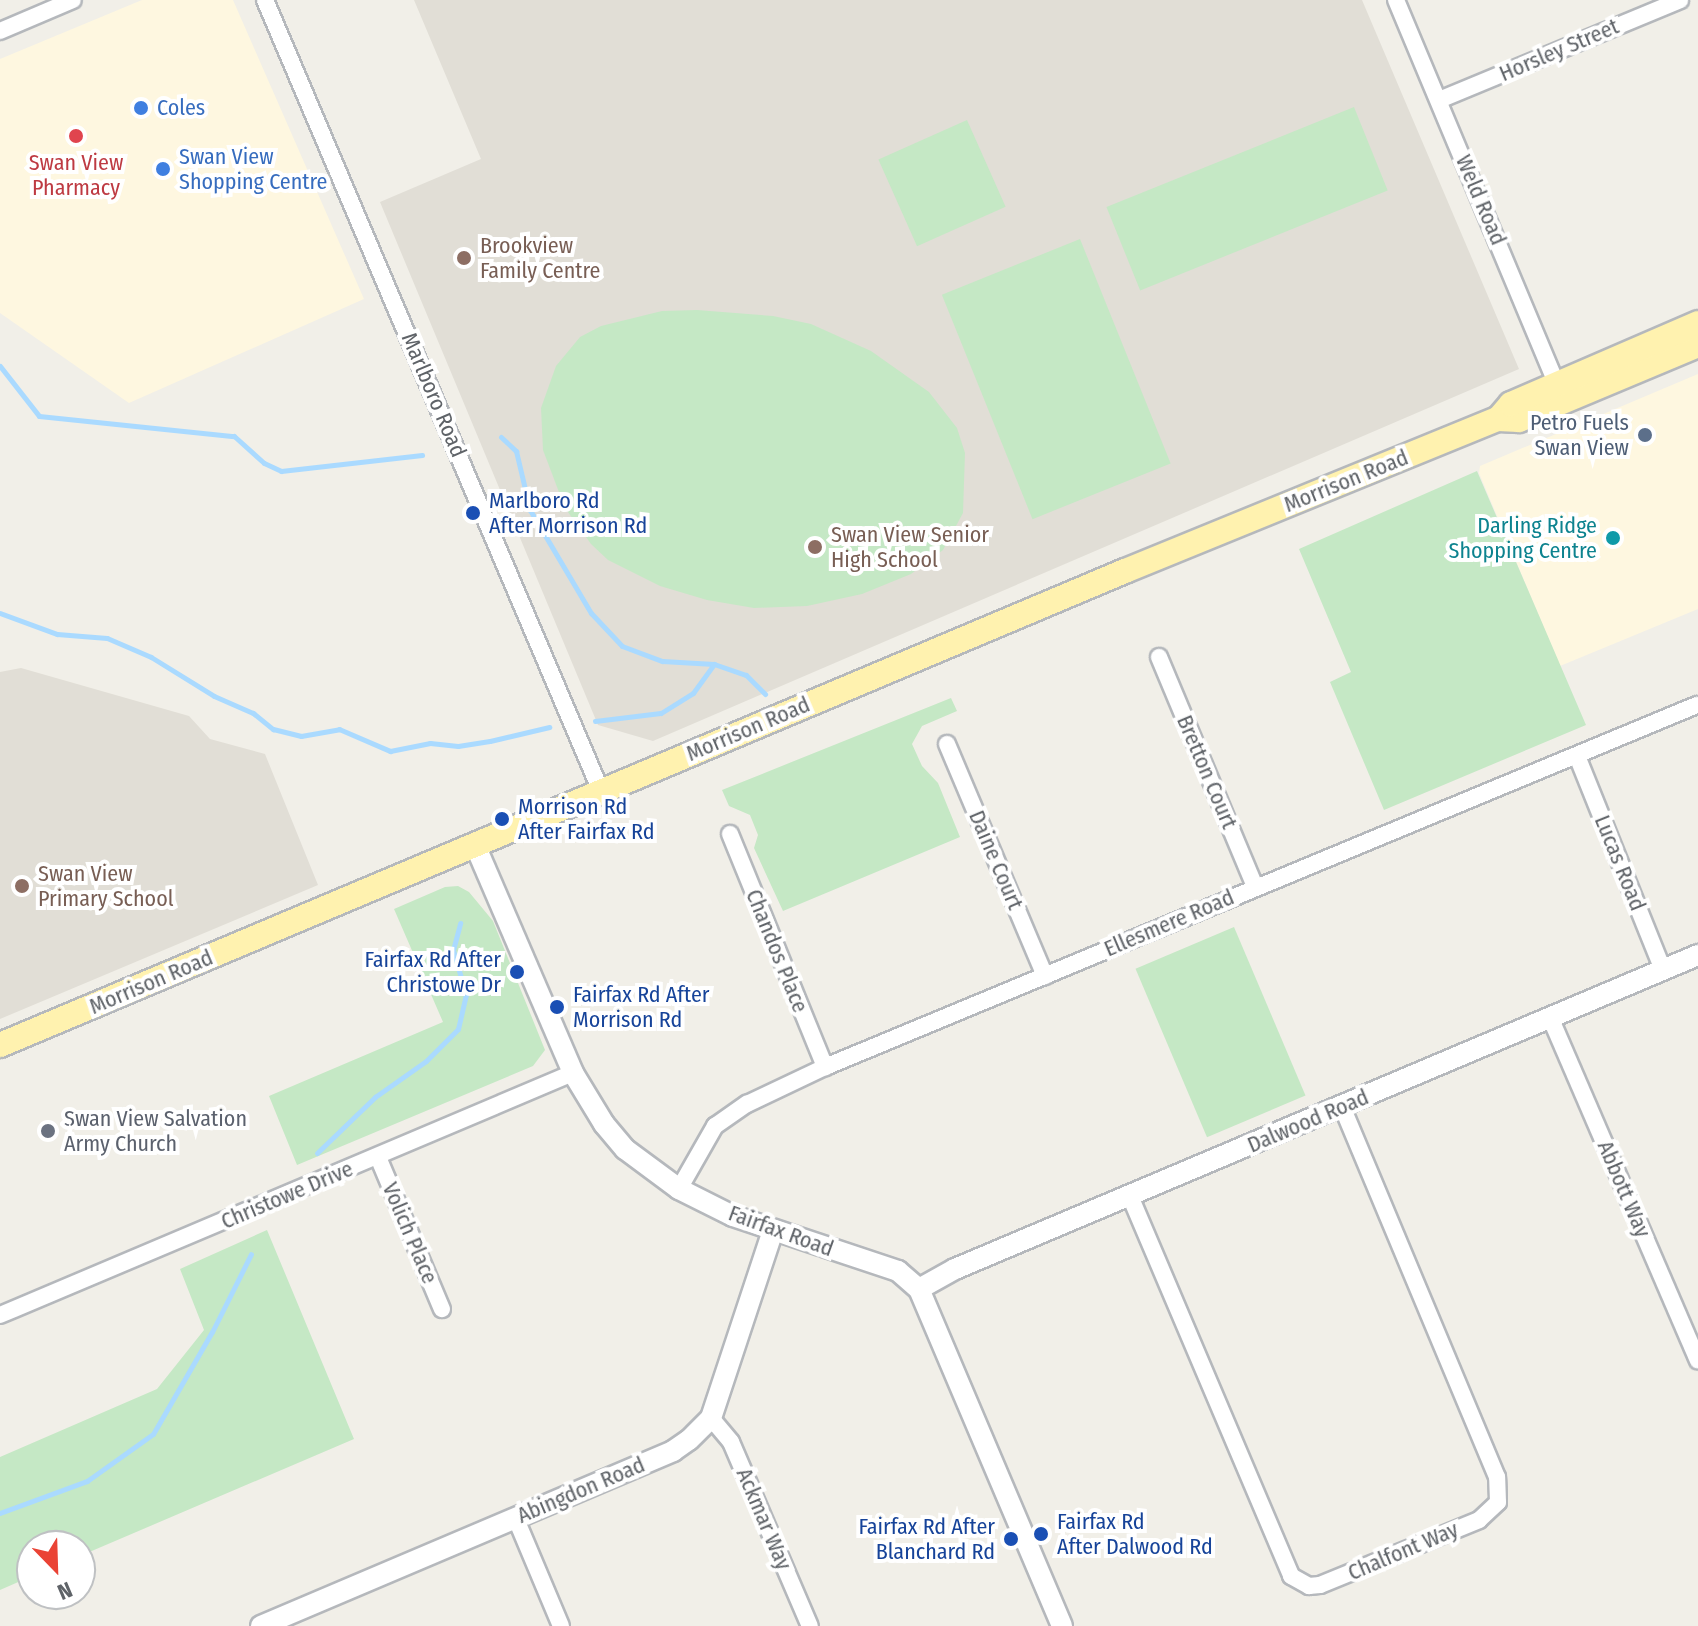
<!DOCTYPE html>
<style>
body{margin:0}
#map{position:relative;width:1698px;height:1626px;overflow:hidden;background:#f1efe8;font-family:"Fira Sans Condensed",sans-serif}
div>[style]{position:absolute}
.commercial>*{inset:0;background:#fef7e0}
.education>*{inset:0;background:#e1ded6}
.green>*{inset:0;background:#c5e8c5;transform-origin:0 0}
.stream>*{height:5px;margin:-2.5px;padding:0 2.5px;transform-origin:2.5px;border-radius:2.5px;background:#aadaff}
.roads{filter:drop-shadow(2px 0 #b5b8bc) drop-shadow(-2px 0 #b5b8bc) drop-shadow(0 2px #b5b8bc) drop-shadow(0 -2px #b5b8bc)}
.minor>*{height:16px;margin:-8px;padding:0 8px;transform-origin:8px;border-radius:8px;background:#fff}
.tertiary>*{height:20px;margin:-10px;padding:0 10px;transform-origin:10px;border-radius:10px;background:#fff}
.primary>*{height:24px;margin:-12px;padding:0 12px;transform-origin:12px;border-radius:12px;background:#fff2af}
.dots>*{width:22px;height:22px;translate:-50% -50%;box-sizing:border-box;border:4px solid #fff;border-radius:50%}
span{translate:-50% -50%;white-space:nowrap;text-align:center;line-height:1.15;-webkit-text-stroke:8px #fff;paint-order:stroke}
.street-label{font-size:22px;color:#5f6368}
.shop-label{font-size:22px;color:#366cbe}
.left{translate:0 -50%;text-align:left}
.health-label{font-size:22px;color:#be3a42}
.education-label{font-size:22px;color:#785e54}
.service-label{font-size:22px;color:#4e5e75}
.right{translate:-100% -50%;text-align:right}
.transit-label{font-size:22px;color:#164399}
.culture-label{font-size:22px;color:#0d838f}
.worship-label{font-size:22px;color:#5b616d}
.north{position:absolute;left:16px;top:1530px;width:80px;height:80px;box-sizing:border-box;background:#fff;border:2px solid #bfc1c3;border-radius:50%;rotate:157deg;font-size:22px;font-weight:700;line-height:32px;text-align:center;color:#5f6368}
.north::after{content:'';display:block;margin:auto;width:28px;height:36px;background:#ea4335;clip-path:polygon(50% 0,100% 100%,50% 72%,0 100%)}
</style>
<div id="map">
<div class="commercial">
<i style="clip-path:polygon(142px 0,233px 0,364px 299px,129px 403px,0 313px,0 59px)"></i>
<i style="clip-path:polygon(1698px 374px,1698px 609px,1560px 666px,1479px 473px,1480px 466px)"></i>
</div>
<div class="education">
<i style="clip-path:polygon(414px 0,1362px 0,1519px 369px,653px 741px,598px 725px,380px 202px,481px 159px)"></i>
<i style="clip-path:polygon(21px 668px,189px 716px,210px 739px,265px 754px,318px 885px,0 1019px,0 672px)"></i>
</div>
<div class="green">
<i style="left:1354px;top:107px;width:90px;height:267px;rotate:68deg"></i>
<i style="left:967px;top:120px;width:95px;height:97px;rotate:66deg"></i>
<i style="left:1080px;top:239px;width:242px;height:149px;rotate:68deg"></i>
<i style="clip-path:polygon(697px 310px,773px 316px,811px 324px,871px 351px,929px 392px,957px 428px,965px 453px,963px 513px,943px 550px,911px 574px,862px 594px,807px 606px,754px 608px,707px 600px,660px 586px,608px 560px,591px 544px,565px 508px,543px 450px,541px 408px,556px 366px,580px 337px,601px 326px,662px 311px)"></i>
<i style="clip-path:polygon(1477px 471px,1586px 725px,1384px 810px,1330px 682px,1351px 672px,1299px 549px)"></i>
<i style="clip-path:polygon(951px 698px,957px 711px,922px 726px,912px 744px,922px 766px,938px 783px,960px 837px,783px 911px,754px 848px,758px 835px,750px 815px,729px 806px,722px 790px)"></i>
<i style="clip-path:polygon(458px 886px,469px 892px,493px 921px,545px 1050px,533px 1066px,297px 1165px,269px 1096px,443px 1022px,394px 909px,445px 887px)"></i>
<i style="left:1234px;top:927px;width:183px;height:107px;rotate:67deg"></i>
<i style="clip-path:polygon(267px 1230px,354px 1439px,80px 1556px,80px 1546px,32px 1546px,32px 1576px,0 1590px,0 1457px,157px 1389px,204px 1330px,180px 1269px)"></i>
</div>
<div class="stream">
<i style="left:0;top:366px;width:63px;rotate:52deg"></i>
<i style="left:39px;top:416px;width:196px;rotate:5.9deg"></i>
<i style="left:234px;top:436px;width:40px;rotate:42deg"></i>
<i style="left:264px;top:463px;width:19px;rotate:25deg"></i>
<i style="left:281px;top:471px;width:142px;rotate:-6.5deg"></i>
<i style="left:501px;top:437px;width:21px;rotate:43deg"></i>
<i style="left:516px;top:451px;width:61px;rotate:76.7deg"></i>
<i style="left:530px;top:510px;width:120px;rotate:59.4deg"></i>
<i style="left:591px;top:613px;width:45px;rotate:46.8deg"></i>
<i style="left:622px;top:646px;width:43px;rotate:20.6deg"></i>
<i style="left:662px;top:661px;width:52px;rotate:3.3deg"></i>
<i style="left:0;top:613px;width:61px;rotate:20.2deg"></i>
<i style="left:57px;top:634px;width:50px;rotate:4.6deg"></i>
<i style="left:107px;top:638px;width:48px;rotate:23.4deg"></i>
<i style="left:151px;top:657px;width:74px;rotate:31.8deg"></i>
<i style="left:214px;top:696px;width:43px;rotate:23.6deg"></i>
<i style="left:253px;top:713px;width:26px;rotate:39deg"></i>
<i style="left:273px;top:729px;width:29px;rotate:14deg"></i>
<i style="left:301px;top:736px;width:39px;rotate:-10deg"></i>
<i style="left:339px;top:729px;width:56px;rotate:23.3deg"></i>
<i style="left:390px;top:751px;width:41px;rotate:-11.3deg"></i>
<i style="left:430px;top:743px;width:28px;rotate:6deg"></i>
<i style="left:458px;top:746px;width:32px;rotate:-9deg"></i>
<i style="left:490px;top:741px;width:61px;rotate:-13.3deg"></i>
<i style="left:595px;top:721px;width:66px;rotate:-6.9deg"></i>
<i style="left:661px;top:713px;width:38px;rotate:-32deg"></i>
<i style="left:693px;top:693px;width:36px;rotate:-54deg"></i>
<i style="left:714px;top:664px;width:34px;rotate:19deg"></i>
<i style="left:746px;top:675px;width:27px;rotate:45deg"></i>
<i style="left:317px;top:1153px;width:81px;rotate:-44deg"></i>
<i style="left:375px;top:1097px;width:62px;rotate:-35.2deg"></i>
<i style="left:426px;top:1061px;width:45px;rotate:-45deg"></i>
<i style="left:458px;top:1029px;width:35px;rotate:-77deg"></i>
<i style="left:466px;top:995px;width:47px;rotate:-106.1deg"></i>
<i style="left:453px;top:950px;width:28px;rotate:-75deg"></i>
<i style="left:0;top:1513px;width:93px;rotate:-20.2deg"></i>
<i style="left:87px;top:1481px;width:81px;rotate:-35.5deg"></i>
<i style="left:153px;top:1434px;width:118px;rotate:-60deg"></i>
<i style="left:212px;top:1332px;width:87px;rotate:-63.4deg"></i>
</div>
<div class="roads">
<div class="minor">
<i style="left:265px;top:0;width:859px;rotate:66.99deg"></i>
<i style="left:1396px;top:0;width:425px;rotate:67.3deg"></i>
<i style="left:0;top:31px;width:79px;rotate:-23deg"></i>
<i style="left:1439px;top:100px;width:261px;rotate:-22.5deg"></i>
<i style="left:1159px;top:657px;width:249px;rotate:67.3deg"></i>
<i style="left:947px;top:744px;width:252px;rotate:67.1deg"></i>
<i style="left:1577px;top:756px;width:231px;rotate:68.1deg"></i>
<i style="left:730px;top:834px;width:252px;rotate:67.8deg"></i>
<i style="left:1550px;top:1017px;width:374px;rotate:66.7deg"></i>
<i style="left:378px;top:1157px;width:165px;rotate:67.2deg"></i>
<i style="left:679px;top:1189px;width:73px;rotate:-60.3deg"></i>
<i style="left:715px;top:1126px;width:39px;rotate:-35deg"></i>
<i style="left:747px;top:1104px;width:86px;rotate:-25.4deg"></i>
<i style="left:825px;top:1067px;width:944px;rotate:-22.55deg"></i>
<i style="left:1130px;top:1196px;width:413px;rotate:67deg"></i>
<i style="left:1291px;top:1576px;width:21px;rotate:29deg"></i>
<i style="left:1309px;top:1586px;width:11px;rotate:-5deg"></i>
<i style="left:1320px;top:1585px;width:172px;rotate:-22.2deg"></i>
<i style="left:1479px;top:1520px;width:26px;rotate:-43deg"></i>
<i style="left:1498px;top:1502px;width:25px;rotate:-92deg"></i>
<i style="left:1497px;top:1477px;width:402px;rotate:-112.7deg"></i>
<i style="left:0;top:1315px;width:622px;rotate:-22.9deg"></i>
<i style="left:711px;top:1418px;width:31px;rotate:50deg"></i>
<i style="left:731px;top:1442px;width:200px;rotate:66.8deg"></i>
<i style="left:516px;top:1519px;width:116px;rotate:67.2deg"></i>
</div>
<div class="tertiary">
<i style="left:475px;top:845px;width:248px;rotate:66.7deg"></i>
<i style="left:573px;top:1073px;width:60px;rotate:58.7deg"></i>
<i style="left:604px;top:1124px;width:33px;rotate:50deg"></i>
<i style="left:625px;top:1149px;width:67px;rotate:36.5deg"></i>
<i style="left:679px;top:1189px;width:60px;rotate:26.6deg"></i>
<i style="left:733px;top:1216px;width:174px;rotate:18.4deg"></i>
<i style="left:898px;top:1271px;width:28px;rotate:41deg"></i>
<i style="left:919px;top:1289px;width:366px;rotate:67deg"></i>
<i style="left:919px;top:1289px;width:41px;rotate:-29.1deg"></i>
<i style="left:955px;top:1269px;width:807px;rotate:-22.91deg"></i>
<i style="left:261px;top:1626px;width:448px;rotate:-23deg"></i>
<i style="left:673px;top:1451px;width:19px;rotate:-35deg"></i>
<i style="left:689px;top:1440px;width:31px;rotate:-45deg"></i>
<i style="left:711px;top:1418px;width:197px;rotate:-71.7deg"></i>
</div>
<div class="primary">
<i style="left:1498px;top:419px;width:21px;rotate:3deg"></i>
<i style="left:1519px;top:420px;width:194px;rotate:-22.7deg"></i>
<i style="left:0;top:1045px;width:1221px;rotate:-22.85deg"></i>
<i style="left:1125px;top:571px;width:403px;rotate:-22.2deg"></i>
<i style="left:1498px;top:419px;width:20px;rotate:-49deg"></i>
<i style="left:1511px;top:404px;width:204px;rotate:-23.4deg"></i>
</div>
</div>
<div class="dots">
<i style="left:141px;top:108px;background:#3f7fe0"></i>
<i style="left:76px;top:136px;background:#e0444e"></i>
<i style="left:163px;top:169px;background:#3f7fe0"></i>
<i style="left:464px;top:258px;background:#8d6e63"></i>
<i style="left:1645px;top:435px;background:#5c6f8a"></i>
<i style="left:473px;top:513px;background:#1a4fb4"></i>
<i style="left:1613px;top:538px;background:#0f9aa8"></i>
<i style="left:815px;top:547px;background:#8d6e63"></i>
<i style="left:502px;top:819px;background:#1a4fb4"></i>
<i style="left:22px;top:886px;background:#8d6e63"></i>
<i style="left:517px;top:972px;background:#1a4fb4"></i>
<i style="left:557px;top:1007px;background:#1a4fb4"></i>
<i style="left:48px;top:1131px;background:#6b7280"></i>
<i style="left:1041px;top:1534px;background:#1a4fb4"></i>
<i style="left:1011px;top:1539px;background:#1a4fb4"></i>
</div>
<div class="street-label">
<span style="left:1559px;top:50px;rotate:-23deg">Horsley Street</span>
<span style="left:1481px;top:200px;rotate:67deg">Weld Road</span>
<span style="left:434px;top:395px;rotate:67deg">Marlboro Road</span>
<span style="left:1346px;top:481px;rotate:-22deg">Morrison Road</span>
<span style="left:748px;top:729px;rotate:-23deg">Morrison Road</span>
<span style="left:1207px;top:772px;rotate:67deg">Bretton Court</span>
<span style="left:996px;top:860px;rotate:67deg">Daine Court</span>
<span style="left:1620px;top:863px;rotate:68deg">Lucas Road</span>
<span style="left:1169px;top:923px;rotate:-23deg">Ellesmere Road</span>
<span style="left:777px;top:951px;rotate:68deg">Chandos Place</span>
<span style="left:151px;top:982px;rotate:-23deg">Morrison Road</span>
<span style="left:1308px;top:1121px;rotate:-23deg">Dalwood Road</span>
<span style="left:1624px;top:1189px;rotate:67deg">Abbott Way</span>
<span style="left:287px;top:1195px;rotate:-23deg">Christowe Drive</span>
<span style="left:781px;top:1231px;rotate:20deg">Fairfax Road</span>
<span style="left:410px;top:1233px;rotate:67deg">Volich Place</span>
<span style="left:581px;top:1490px;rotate:-23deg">Abingdon Road</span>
<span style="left:764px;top:1519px;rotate:67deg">Ackmar Way</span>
<span style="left:1403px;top:1551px;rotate:-23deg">Chalfont Way</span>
</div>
<div class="shop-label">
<span class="left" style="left:157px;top:108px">Coles</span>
<span class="left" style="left:179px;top:169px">Swan View<br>Shopping Centre</span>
</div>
<div class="health-label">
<span style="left:76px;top:175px">Swan View<br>Pharmacy</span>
</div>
<div class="education-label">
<span class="left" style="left:480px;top:258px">Brookview<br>Family Centre</span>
<span class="left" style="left:831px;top:547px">Swan View Senior<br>High School</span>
<span class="left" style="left:38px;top:886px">Swan View<br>Primary School</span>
</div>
<div class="service-label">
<span class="right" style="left:1629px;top:435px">Petro Fuels<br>Swan View</span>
</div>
<div class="transit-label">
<span class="left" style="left:489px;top:513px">Marlboro Rd<br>After Morrison Rd</span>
<span class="left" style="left:518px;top:819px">Morrison Rd<br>After Fairfax Rd</span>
<span class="right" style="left:501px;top:972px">Fairfax Rd After<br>Christowe Dr</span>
<span class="left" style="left:573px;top:1007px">Fairfax Rd After<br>Morrison Rd</span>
<span class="left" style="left:1057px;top:1534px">Fairfax Rd<br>After Dalwood Rd</span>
<span class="right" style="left:995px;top:1539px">Fairfax Rd After<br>Blanchard Rd</span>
</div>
<div class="culture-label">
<span class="right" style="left:1597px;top:538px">Darling Ridge<br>Shopping Centre</span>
</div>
<div class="worship-label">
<span class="left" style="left:64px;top:1131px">Swan View Salvation<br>Army Church</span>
</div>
<div class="north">N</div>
</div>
